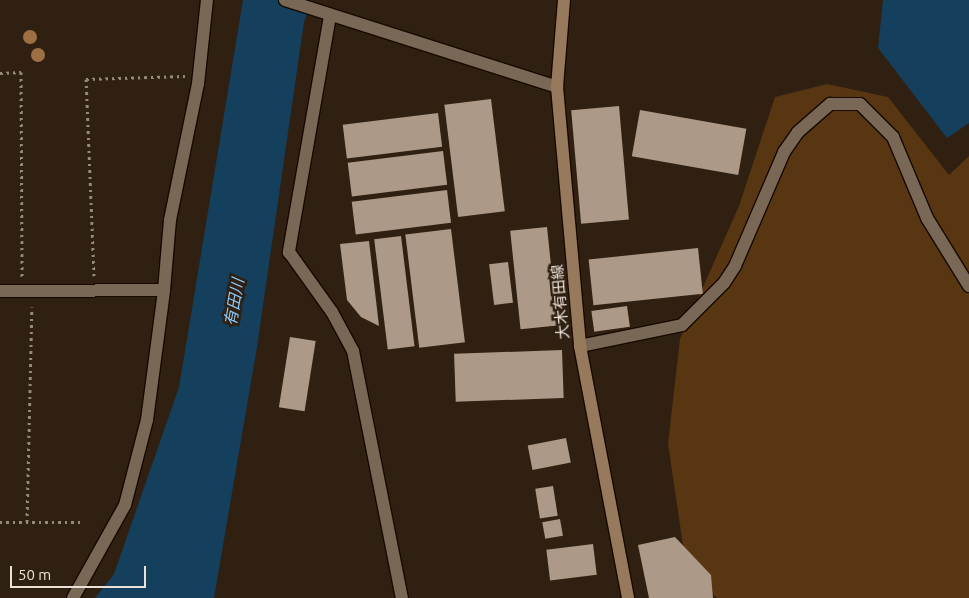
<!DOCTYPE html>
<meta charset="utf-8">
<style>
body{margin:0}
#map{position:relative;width:969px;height:598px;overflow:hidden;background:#2f2011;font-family:Ubuntu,"Noto Sans JP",sans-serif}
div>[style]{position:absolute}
.green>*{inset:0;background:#573611}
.water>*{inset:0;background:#143f5d}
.building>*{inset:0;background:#ac9987;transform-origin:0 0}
.path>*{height:3px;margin-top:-1.5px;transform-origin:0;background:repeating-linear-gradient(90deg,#95887d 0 2.5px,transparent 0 6.5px)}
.roads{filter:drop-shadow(1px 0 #160900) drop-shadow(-1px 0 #160900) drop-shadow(0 1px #160900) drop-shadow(0 -1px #160900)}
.minor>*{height:12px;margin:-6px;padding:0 6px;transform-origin:6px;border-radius:6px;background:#7a6857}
.secondary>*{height:12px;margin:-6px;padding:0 6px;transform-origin:6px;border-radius:6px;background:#97795c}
.trees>*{width:14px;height:14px;margin:-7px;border-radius:50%;background:#9d7044}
span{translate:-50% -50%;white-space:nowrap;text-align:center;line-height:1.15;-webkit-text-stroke:5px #2f2011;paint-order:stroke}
.street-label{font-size:15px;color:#ebe1d8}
.water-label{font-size:16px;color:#8ac8f9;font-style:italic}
.scale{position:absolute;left:10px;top:566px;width:136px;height:22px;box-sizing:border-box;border:2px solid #ebe1d8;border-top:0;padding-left:6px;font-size:15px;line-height:18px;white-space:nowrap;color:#ebe1d8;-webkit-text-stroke:4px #2f2011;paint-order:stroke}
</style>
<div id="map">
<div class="green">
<i style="clip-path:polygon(827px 84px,888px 97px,949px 175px,969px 156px,969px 598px,717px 598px,687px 572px,668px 444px,680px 339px,739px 206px,775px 97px)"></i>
</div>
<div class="water">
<i style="clip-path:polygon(243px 0,312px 0,304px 22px,257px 347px,214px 598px,95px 598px,114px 574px,179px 387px)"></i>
<i style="clip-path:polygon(883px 0,969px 0,969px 123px,947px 138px,878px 48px)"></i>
</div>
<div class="building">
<i style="left:491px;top:99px;width:113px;height:47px;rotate:83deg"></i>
<i style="left:619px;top:106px;width:114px;height:48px;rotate:85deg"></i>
<i style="left:640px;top:110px;width:108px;height:47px;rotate:10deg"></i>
<i style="left:438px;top:113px;width:34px;height:96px;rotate:83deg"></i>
<i style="left:443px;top:151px;width:34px;height:96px;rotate:83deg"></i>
<i style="left:447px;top:190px;width:33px;height:96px;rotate:83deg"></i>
<i style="left:547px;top:227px;width:99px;height:37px;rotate:84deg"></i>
<i style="left:451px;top:229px;width:114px;height:46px;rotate:83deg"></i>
<i style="left:401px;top:236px;width:111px;height:27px;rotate:83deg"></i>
<i style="clip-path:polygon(369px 241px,379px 326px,361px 317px,347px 300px,340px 244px)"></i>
<i style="left:698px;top:248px;width:46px;height:110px;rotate:84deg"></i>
<i style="left:508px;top:262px;width:41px;height:19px;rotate:83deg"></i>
<i style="left:627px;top:306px;width:21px;height:36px;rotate:82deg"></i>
<i style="left:290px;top:337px;width:26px;height:71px;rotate:9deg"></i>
<i style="left:562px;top:350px;width:48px;height:108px;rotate:88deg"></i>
<i style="left:566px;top:438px;width:25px;height:39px;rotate:79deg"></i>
<i style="left:553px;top:486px;width:30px;height:18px;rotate:81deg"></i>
<i style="left:560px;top:519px;width:17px;height:18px;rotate:80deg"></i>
<i style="clip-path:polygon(675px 537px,711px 575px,713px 598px,649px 598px,638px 545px)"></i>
<i style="left:593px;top:544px;width:31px;height:47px;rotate:83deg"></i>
</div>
<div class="path">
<i style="left:0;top:73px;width:21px;rotate:-3deg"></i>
<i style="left:21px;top:72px;width:206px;rotate:89.7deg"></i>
<i style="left:94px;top:276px;width:197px;rotate:-92.3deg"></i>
<i style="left:86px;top:79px;width:99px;rotate:-1.7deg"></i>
<i style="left:0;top:522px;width:84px"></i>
<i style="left:27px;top:522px;width:215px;rotate:-88.7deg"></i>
</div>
<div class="roads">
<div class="minor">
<i style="left:285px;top:0;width:286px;rotate:17.7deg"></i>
<i style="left:330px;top:16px;width:240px;rotate:99.9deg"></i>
<i style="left:289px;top:252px;width:74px;rotate:54.4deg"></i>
<i style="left:332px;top:312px;width:44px;rotate:61.7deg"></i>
<i style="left:353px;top:351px;width:252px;rotate:78.8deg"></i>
<i style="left:0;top:291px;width:164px;rotate:-0.3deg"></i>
<i style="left:580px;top:346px;width:104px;rotate:-11.6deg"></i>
<i style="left:682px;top:325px;width:59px;rotate:-45deg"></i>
<i style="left:724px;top:283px;width:20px;rotate:-57deg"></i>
<i style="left:735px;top:266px;width:124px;rotate:-66.7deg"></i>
<i style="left:784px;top:152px;width:24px;rotate:-55deg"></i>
<i style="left:798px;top:132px;width:43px;rotate:-41.2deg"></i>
<i style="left:830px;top:104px;width:30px"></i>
<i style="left:860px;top:104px;width:47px;rotate:45deg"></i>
<i style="left:893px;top:137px;width:88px;rotate:67.2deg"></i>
<i style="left:927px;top:218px;width:80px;rotate:58.3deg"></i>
<i style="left:73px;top:598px;width:107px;rotate:-60.8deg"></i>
<i style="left:125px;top:505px;width:88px;rotate:-75.5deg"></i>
<i style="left:147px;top:420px;width:131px;rotate:-82.5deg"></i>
<i style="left:164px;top:290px;width:70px;rotate:-85.1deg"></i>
<i style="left:170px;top:220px;width:139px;rotate:-78.4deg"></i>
<i style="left:198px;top:84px;width:84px;rotate:-83.9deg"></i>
</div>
<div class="secondary">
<i style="left:564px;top:0;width:87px;rotate:94.6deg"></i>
<i style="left:557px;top:87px;width:260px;rotate:84.9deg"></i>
<i style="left:580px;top:346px;width:257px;rotate:79.2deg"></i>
</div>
</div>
<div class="trees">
<i style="left:30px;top:37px"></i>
<i style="left:38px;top:55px"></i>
</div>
<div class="street-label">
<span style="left:560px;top:302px;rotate:-95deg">大木有田線</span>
</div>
<div class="water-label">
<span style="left:234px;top:302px;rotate:-80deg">有田川</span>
</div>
<div class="scale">50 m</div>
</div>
